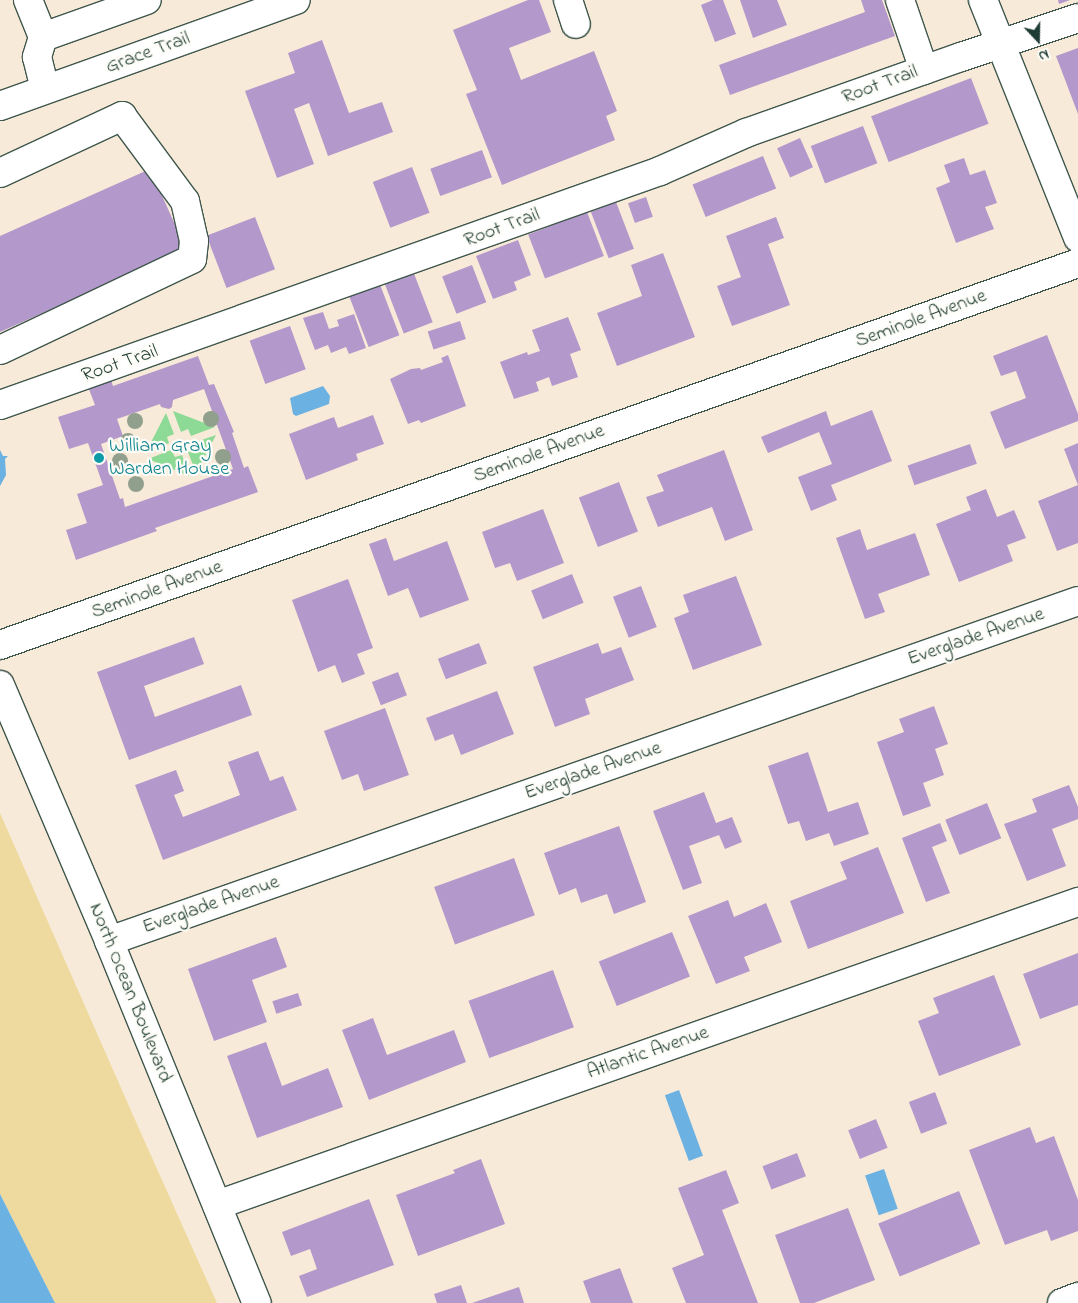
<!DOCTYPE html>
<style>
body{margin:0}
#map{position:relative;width:1078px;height:1303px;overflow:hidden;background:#f8ead8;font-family:"Indie Flower",sans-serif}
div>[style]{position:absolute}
.green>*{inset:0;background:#8dda97}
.sand>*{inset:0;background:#eeda9e}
.water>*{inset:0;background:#6bb2e2;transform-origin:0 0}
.building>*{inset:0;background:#b398cb;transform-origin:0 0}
.roads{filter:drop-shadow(1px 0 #40574d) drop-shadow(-1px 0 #40574d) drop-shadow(0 1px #40574d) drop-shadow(0 -1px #40574d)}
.minor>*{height:28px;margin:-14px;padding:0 14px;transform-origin:14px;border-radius:14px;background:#fff}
.trees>*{width:16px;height:16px;margin:-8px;border-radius:50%;background:#90a08c}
.dots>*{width:14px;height:14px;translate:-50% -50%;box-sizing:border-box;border:2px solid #fdfcf7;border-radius:50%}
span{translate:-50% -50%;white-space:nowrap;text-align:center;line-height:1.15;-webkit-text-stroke:4.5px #fdfcf7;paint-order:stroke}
.street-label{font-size:20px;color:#1f3d34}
.culture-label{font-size:20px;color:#0d838f}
.left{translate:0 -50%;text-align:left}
.north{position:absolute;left:1013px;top:15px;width:50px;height:50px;-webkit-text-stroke:4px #fdfcf7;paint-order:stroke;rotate:159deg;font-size:14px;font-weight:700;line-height:20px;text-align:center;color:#1f3d34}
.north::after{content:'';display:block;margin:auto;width:18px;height:22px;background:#1f3d34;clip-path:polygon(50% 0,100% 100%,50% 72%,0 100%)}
</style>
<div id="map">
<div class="green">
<i style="clip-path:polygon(173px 411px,215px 427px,191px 436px,188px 429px,181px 432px)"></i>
<i style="clip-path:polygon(166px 413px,174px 434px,167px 437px,169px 443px,146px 452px)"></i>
<i style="clip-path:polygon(216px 435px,196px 473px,188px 452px,195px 449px,193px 443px)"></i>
<i style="clip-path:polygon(171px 450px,175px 457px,182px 455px,189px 476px,148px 459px)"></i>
</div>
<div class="sand">
<i style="clip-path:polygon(0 813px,136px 1122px,217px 1303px,55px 1303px,0 1194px)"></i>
</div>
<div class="water">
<i style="clip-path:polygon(323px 386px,330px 396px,329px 404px,296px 416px,293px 414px,290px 398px)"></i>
<i style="clip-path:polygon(0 450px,3px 456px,8px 456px,5px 459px,6px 475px,0 486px)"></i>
<i style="left:679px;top:1090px;width:70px;height:15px;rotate:70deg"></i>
<i style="left:884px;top:1169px;width:42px;height:20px;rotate:71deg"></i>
<i style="clip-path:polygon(0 1194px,55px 1303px,0 1303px)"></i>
</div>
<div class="building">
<i style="clip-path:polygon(528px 0,539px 0,551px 32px,509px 48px,521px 80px,594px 51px,617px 111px,606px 116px,615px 140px,502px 185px,466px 94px,477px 90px,453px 30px)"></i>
<i style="clip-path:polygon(713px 0,723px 0,736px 34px,715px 42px,701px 5px)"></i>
<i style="clip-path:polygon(740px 0,777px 0,787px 25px,753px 38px)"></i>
<i style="clip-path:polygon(861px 0,882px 0,895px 36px,730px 95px,719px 65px,865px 12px)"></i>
<i style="clip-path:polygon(1058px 0,1070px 0,1059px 4px)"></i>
<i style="clip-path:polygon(322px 40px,349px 113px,382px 102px,393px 132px,328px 156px,309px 103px,294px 109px,314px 164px,277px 178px,245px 91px,295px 73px,288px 53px)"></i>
<i style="clip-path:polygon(1078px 48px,1078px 114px,1056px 56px)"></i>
<i style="left:971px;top:78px;width:49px;height:107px;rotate:69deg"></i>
<i style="left:863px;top:126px;width:40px;height:56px;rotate:69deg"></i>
<i style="left:800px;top:138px;width:32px;height:25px;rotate:66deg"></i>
<i style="left:482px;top:150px;width:29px;height:55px;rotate:70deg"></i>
<i style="left:763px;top:156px;width:35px;height:76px;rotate:68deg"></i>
<i style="clip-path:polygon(964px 158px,970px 175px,985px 170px,997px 203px,985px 207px,994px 229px,956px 243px,936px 188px,950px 182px,944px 165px)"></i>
<i style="left:412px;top:167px;width:49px;height:42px;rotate:69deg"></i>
<i style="clip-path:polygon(150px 169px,186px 249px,0 332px,0 236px)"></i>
<i style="left:646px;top:197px;width:21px;height:19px;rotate:71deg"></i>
<i style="left:616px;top:202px;width:50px;height:27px;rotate:69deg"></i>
<i style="left:587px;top:212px;width:47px;height:63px;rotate:69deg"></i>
<i style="left:255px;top:217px;width:56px;height:52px;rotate:69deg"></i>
<i style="clip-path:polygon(776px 217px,784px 238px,768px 244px,790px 305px,732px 326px,717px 286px,741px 277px,726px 236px)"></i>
<i style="clip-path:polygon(518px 240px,531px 275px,514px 282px,517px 290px,493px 299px,476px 256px)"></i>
<i style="clip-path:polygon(663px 253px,695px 337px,617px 366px,597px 313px,642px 296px,631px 265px)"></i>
<i style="left:472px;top:265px;width:40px;height:32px;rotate:69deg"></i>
<i style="left:413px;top:271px;width:55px;height:31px;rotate:69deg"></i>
<i style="left:379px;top:282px;width:57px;height:33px;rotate:69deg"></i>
<i style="clip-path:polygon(323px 312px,329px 329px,339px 326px,337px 320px,354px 314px,366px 348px,349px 354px,346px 347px,331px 353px,328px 345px,315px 350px,303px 318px)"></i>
<i style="clip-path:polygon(568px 317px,581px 350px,570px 354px,578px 377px,552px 386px,549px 377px,536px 382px,539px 391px,514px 399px,500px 362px,527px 352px,528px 355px,540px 351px,532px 330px)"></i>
<i style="left:460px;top:321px;width:19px;height:34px;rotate:72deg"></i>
<i style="left:290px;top:326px;width:46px;height:43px;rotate:70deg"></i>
<i style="clip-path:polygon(1047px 335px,1078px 414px,1078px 421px,1005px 449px,990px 412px,1026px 398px,1016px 371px,1001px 376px,993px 356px)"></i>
<i style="clip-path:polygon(448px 355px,466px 406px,421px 423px,419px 420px,408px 424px,390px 379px,411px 369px,420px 368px,421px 370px,443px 362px,441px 358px)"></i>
<i style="clip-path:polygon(evenodd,198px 356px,209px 385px,214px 384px,234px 432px,232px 433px,244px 468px,248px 466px,258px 492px,155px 528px,157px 531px,76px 560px,66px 530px,87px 523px,77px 494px,103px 485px,88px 443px,69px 449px,58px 417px,95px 405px,87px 384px,110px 376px,113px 386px,198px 356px,204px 389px,233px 469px,125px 507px,123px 498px,120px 499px,101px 444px,123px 436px,117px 419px,160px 404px,161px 407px,169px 409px,172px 407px,173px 400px,204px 389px)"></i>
<i style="clip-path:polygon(872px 410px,892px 461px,831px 485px,837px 500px,811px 511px,798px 477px,832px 464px,819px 432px,768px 453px,761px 437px,826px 411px,831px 426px)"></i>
<i style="clip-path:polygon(373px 415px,384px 444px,356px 454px,358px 460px,306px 480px,289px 434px,334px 417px,338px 428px)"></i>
<i style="clip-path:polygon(1078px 443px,1078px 485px,1064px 449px)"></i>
<i style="left:970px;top:444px;width:21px;height:66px;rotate:71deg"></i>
<i style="clip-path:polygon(724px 450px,753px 530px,725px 541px,712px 507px,658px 527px,646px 497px,664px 491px,657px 475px)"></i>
<i style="left:619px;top:482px;width:53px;height:43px;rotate:69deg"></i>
<i style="clip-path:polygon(1078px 485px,1078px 543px,1057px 551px,1038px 501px)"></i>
<i style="clip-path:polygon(986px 489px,997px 517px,1014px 510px,1026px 538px,1007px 545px,1013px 561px,959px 582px,936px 524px,971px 510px,966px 497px)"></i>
<i style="clip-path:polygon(543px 509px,564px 563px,517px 581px,510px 563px,495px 568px,482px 532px)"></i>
<i style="clip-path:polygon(860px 529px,867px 550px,915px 533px,930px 575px,878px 594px,885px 612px,865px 619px,836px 538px)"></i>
<i style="clip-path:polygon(386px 538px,394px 561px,447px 541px,469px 600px,420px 618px,408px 588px,388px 596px,369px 544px)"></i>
<i style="left:572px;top:574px;width:31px;height:44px;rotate:68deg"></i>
<i style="clip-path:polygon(736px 576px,762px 645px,693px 670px,674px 618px,689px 612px,683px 595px)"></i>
<i style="clip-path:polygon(348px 579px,373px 648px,357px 654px,365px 674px,342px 683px,335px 665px,318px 672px,292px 600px)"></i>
<i style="left:641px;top:586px;width:44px;height:30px;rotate:69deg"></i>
<i style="clip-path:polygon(194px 637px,204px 664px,144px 686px,155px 717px,241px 685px,252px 715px,129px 760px,97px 672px)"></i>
<i style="left:479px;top:643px;width:22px;height:44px;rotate:69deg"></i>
<i style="clip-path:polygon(598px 643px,602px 654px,621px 647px,634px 680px,585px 699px,590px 714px,555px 727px,533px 667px)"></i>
<i style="left:398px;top:672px;width:25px;height:28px;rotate:69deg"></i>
<i style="clip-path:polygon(497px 691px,514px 734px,461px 755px,453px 734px,435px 741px,426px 718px)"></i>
<i style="clip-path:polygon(934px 706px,948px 744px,935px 749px,944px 775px,923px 783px,931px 806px,903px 816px,877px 742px,904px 732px,899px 719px)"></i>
<i style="clip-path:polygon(385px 708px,409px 775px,364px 791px,358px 774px,342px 780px,324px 731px)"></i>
<i style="clip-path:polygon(258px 751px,270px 781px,283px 776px,297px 810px,163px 860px,135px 785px,176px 770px,184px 791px,174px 795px,183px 817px,240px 795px,228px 762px)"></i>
<i style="clip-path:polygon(808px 752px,828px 812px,858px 802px,869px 834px,834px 846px,829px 833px,806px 841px,799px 821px,788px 824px,768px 766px)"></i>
<i style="clip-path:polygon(1069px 785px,1078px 807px,1078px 819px,1052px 829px,1066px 866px,1027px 881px,1004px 824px,1037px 812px,1032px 799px)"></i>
<i style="clip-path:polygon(704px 792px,716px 823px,732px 817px,742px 842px,725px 849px,719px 835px,689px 846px,702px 883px,683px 890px,653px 811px)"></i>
<i style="left:987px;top:803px;width:38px;height:45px;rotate:68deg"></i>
<i style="clip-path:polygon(940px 823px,947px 841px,932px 847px,950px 893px,926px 902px,902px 838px)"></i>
<i style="clip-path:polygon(619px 826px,646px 902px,614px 914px,607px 894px,581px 903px,576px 888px,559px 895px,544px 853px)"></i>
<i style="clip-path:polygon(878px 847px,904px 913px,808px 949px,790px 901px,847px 879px,840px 862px)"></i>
<i style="left:514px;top:858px;width:61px;height:85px;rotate:70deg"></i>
<i style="clip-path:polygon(728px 900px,734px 917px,766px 903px,782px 942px,744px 957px,750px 971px,716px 984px,688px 916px)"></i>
<i style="left:672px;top:932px;width:48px;height:79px;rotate:68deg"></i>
<i style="clip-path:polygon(276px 937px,287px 967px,252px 980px,267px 1022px,214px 1041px,188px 969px)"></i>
<i style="clip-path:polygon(1078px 953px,1078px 1005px,1040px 1019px,1023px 974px)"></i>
<i style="left:553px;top:970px;width:61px;height:90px;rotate:70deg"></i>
<i style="clip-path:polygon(994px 975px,1021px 1045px,939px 1076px,918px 1021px,939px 1013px,933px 998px)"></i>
<i style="left:298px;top:993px;width:13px;height:27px;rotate:72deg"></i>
<i style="clip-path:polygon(373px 1018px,387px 1055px,454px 1030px,466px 1062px,369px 1100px,342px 1030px)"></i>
<i style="clip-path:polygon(266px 1042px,282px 1086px,328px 1068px,343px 1107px,257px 1138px,227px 1056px)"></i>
<i style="left:935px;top:1092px;width:34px;height:28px;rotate:69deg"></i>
<i style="left:876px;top:1119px;width:31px;height:30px;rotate:68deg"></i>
<i style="clip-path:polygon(1030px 1127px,1036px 1143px,1054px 1136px,1078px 1200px,1078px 1231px,1051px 1241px,1047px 1230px,1005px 1245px,969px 1150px)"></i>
<i style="left:797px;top:1153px;width:25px;height:37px;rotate:69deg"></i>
<i style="clip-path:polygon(481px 1159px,505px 1224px,418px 1256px,396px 1195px,455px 1173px,453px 1170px)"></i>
<i style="clip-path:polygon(726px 1170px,739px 1203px,722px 1210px,758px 1303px,686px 1303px,672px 1268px,704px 1255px,678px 1188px)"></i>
<i style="left:959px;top:1191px;width:57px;height:87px;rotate:68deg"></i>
<i style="clip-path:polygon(369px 1199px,394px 1265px,307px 1297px,299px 1276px,317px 1269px,310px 1249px,291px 1256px,282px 1232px)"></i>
<i style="clip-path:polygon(848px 1208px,875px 1280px,814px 1303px,800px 1303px,775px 1235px)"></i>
<i style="clip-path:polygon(620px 1268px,633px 1303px,591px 1303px,583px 1281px)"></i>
<i style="clip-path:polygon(461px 1285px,467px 1303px,437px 1303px,434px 1294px)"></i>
<i style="clip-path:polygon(519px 1287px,524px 1303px,472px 1303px)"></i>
</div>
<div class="roads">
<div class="minor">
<i style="left:28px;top:0;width:40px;rotate:68deg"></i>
<i style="left:43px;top:37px;width:21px;rotate:107deg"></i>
<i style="left:37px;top:57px;width:33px;rotate:76deg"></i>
<i style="left:568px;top:0;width:25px;rotate:72deg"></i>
<i style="left:900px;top:0;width:74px;rotate:71.1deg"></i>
<i style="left:983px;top:0;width:256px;rotate:68.2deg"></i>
<i style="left:43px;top:37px;width:110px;rotate:-19.6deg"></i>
<i style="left:0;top:106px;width:314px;rotate:-19.7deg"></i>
<i style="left:0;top:173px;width:135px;rotate:-25deg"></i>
<i style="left:122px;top:116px;width:106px;rotate:53.5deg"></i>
<i style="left:185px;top:201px;width:41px;rotate:77.3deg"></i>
<i style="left:194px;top:241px;width:18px;rotate:96deg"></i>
<i style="left:192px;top:259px;width:212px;rotate:154.6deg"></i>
<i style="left:0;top:405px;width:700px;rotate:-19.52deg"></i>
<i style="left:660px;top:171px;width:94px;rotate:-23.8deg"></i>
<i style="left:746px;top:133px;width:228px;rotate:-19.5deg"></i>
<i style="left:961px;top:57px;width:123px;rotate:-18.4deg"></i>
<i style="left:0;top:645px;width:1144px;rotate:-19.51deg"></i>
<i style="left:0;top:685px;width:278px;rotate:66.9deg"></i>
<i style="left:109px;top:941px;width:391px;rotate:67.8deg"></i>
<i style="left:109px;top:941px;width:1027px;rotate:-19.33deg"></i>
<i style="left:217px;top:1205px;width:913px;rotate:-19.39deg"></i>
<i style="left:1062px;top:1303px;width:17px;rotate:-21deg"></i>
</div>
</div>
<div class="trees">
<i style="left:211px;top:419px"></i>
<i style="left:135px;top:421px"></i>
<i style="left:128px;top:441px"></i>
<i style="left:223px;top:457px"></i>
<i style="left:120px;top:461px"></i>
<i style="left:136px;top:484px"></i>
</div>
<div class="dots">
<i style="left:99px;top:458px;background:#0f9aa8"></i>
</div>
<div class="street-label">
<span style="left:148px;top:53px;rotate:-20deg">Grace Trail</span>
<span style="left:880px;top:85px;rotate:-20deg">Root Trail</span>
<span style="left:502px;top:228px;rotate:-20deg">Root Trail</span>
<span style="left:921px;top:319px;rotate:-20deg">Seminole Avenue</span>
<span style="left:120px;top:364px;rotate:-19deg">Root Trail</span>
<span style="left:539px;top:454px;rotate:-20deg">Seminole Avenue</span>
<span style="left:157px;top:590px;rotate:-20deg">Seminole Avenue</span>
<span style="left:976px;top:637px;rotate:-19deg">Everglade Avenue</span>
<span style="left:593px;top:771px;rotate:-19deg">Everglade Avenue</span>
<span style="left:211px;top:905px;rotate:-19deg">Everglade Avenue</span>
<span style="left:130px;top:993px;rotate:68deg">North Ocean Boulevard</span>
<span style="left:648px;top:1053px;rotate:-19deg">Atlantic Avenue</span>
</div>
<div class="culture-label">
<span class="left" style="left:109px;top:458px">William Gray<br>Warden House</span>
</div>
<div class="north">N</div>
</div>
